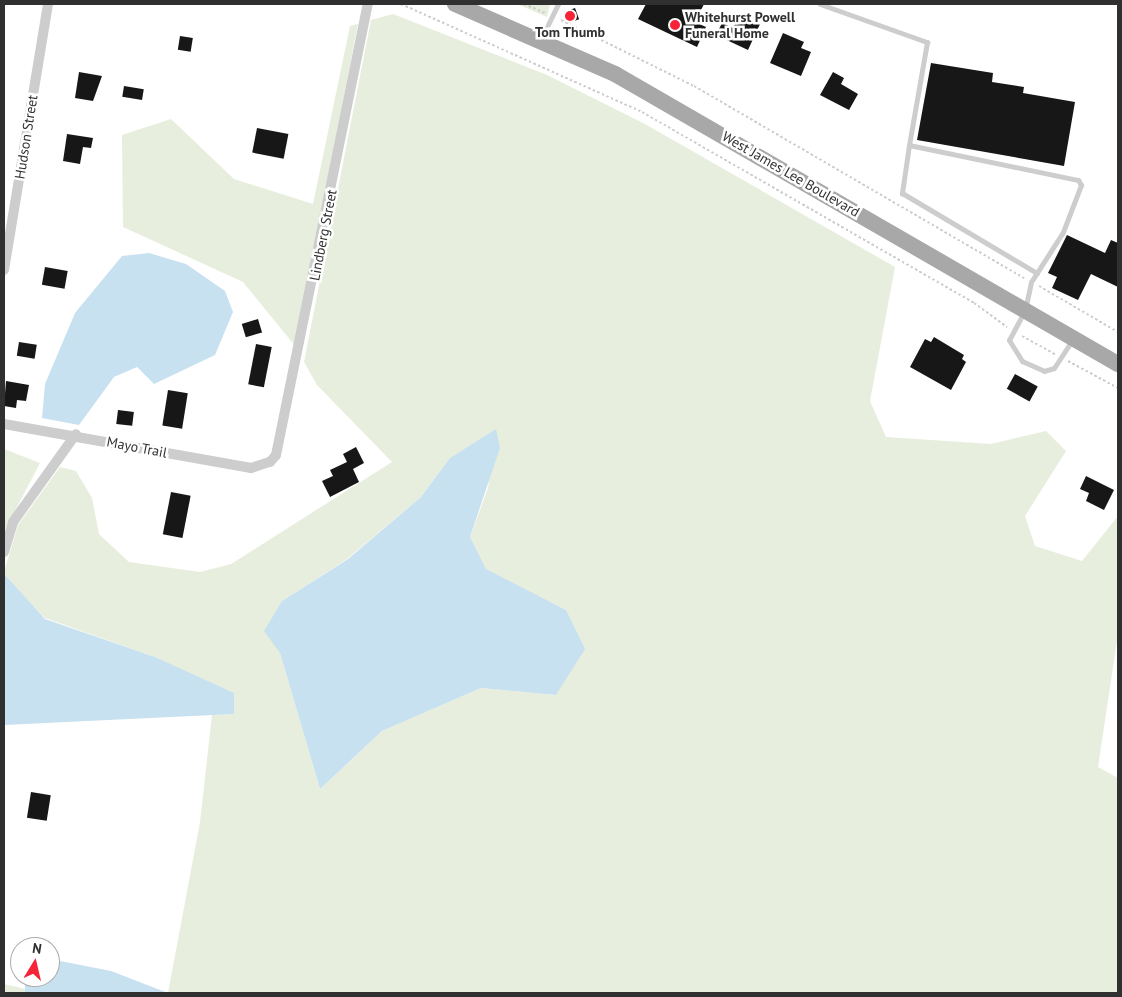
<!DOCTYPE html>
<style>
body{margin:0}
#map{position:relative;width:1122px;height:997px;overflow:hidden;background:#fff;font-family:"PT Sans",sans-serif}
div>[style]{position:absolute}
.green>*{inset:0;background:#e7eedd}
.water>*{inset:0;background:#c8e1f0}
.building>*{inset:0;background:#171717;transform-origin:0 0}
.path>*{height:2px;margin-top:-1px;transform-origin:0;background:repeating-linear-gradient(90deg,#cdcdcd 0 2.5px,transparent 0 5px)}
.lane>*{height:5px;margin:-2.5px;padding:0 2.5px;transform-origin:2.5px;border-radius:2.5px;background:#cdcdcd}
.street>*{height:10px;margin:-5px;padding:0 5px;transform-origin:5px;border-radius:5px;background:#cdcdcd}
.primary>*{height:16px;margin:-8px;padding:0 8px;transform-origin:8px;border-radius:8px;background:#a8a8a8}
.dots>*{width:14px;height:14px;translate:-50% -50%;box-sizing:border-box;border:2px solid #fff;border-radius:50%}
span{translate:-50% -50%;white-space:nowrap;text-align:center;line-height:1.15;-webkit-text-stroke:5px #fff;paint-order:stroke}
.poi-label{font-size:14px;color:#303030;font-weight:700}
.left{translate:0 -50%;text-align:left}
.street-label{font-size:14px;color:#303030}
.frame{position:absolute;inset:0;border:5px solid #303030;pointer-events:none}
.north{position:absolute;left:10px;top:937px;width:50px;height:50px;box-sizing:border-box;background:#fff;border:1px solid #acacac;border-radius:50%;rotate:9deg;font-size:14px;font-weight:700;line-height:20px;text-align:center;color:#303030}
.north::after{content:'';display:block;margin:auto;width:18px;height:22px;background:#f52437;clip-path:polygon(50% 0,100% 100%,50% 72%,0 100%)}
</style>
<div id="map">
<div class="green">
<i style="clip-path:polygon(517px 4px,550px 4px,547px 17px)"></i>
<i style="clip-path:polygon(evenodd,393px 14px,547px 75px,645px 124px,895px 267px,870px 401px,886px 437px,991px 444px,1046px 431px,1066px 451px,1025px 516px,1035px 546px,1082px 561px,1118px 516px,1118px 634px,1098px 767px,1118px 778px,1118px 993px,168px 993px,200px 822px,212px 715px,234px 714px,155px 657px,45px 618px,4px 578px,4px 572px,18px 525px,60px 467px,76px 471px,92px 498px,99px 534px,129px 562px,200px 572px,231px 564px,392px 462px,317px 385px,304px 362px,371px 20px,393px 14px,496px 430px,488px 488px,470px 537px,485px 569px,566px 610px,556px 695px,481px 688px,382px 731px,320px 789px,280px 653px,282px 601px,347px 559px,421px 497px,450px 458px,496px 430px)"></i>
<i style="clip-path:polygon(358px 24px,295px 346px,243px 282px,123px 227px,122px 135px,171px 119px,234px 179px,313px 204px,350px 26px)"></i>
<i style="clip-path:polygon(4px 449px,40px 463px,4px 532px)"></i>
<i style="clip-path:polygon(4px 984px,25px 989px,25px 993px,4px 993px)"></i>
</div>
<div class="water">
<i style="clip-path:polygon(149px 253px,186px 264px,225px 291px,233px 312px,215px 355px,154px 384px,137px 367px,114px 377px,79px 425px,42px 418px,45px 384px,75px 313px,122px 256px)"></i>
<i style="clip-path:polygon(496px 429px,500px 448px,470px 537px,486px 569px,566px 610px,585px 649px,556px 695px,481px 688px,382px 731px,320px 789px,280px 653px,264px 631px,282px 601px,348px 559px,421px 497px,450px 458px)"></i>
<i style="clip-path:polygon(5px 575px,45px 619px,155px 657px,234px 693px,234px 714px,4px 725px)"></i>
<i style="clip-path:polygon(50px 959px,111px 971px,168px 993px,25px 993px,25px 977px,50px 977px)"></i>
</div>
<div class="building">
<i style="clip-path:polygon(646px 4px,704px 4px,695px 22px,706px 27px,697px 47px,638px 19px)"></i>
<i style="left:575px;top:8px;width:12px;height:11px;rotate:70deg"></i>
<i style="clip-path:polygon(740px 14px,760px 24px,748px 50px,716px 35px,722px 23px,733px 28px)"></i>
<i style="clip-path:polygon(783px 33px,804px 42px,801px 48px,811px 52px,801px 76px,770px 63px)"></i>
<i style="left:180px;top:36px;width:13px;height:14px;rotate:9deg"></i>
<i style="clip-path:polygon(931px 63px,993px 73px,992px 82px,1024px 87px,1023px 93px,1075px 102px,1064px 166px,917px 140px)"></i>
<i style="clip-path:polygon(79px 72px,102px 76px,93px 101px,75px 98px)"></i>
<i style="clip-path:polygon(833px 72px,844px 78px,841px 84px,858px 94px,849px 110px,820px 95px)"></i>
<i style="left:124px;top:86px;width:20px;height:11px;rotate:9deg"></i>
<i style="left:257px;top:128px;width:32px;height:25px;rotate:11deg"></i>
<i style="clip-path:polygon(67px 134px,93px 138px,91px 148px,83px 147px,80px 164px,63px 161px)"></i>
<i style="clip-path:polygon(1067px 235px,1105px 253px,1111px 240px,1118px 243px,1118px 287px,1091px 274px,1078px 300px,1052px 288px,1057px 277px,1048px 273px)"></i>
<i style="left:45px;top:267px;width:23px;height:18px;rotate:10deg"></i>
<i style="left:258px;top:319px;width:14px;height:17px;rotate:73deg"></i>
<i style="clip-path:polygon(934px 337px,964px 355px,962px 359px,966px 362px,951px 390px,910px 367px,925px 339px,931px 342px)"></i>
<i style="left:19px;top:342px;width:18px;height:14px;rotate:9deg"></i>
<i style="left:256px;top:344px;width:16px;height:41px;rotate:11deg"></i>
<i style="left:1015px;top:374px;width:26px;height:17px;rotate:29deg"></i>
<i style="clip-path:polygon(6px 381px,29px 385px,26px 401px,17px 400px,16px 408px,4px 406px)"></i>
<i style="left:168px;top:390px;width:20px;height:36px;rotate:9deg"></i>
<i style="left:118px;top:410px;width:16px;height:14px;rotate:7deg"></i>
<i style="clip-path:polygon(356px 447px,364px 463px,353px 469px,359px 482px,330px 497px,322px 481px,333px 476px,330px 470px,347px 462px,343px 454px)"></i>
<i style="clip-path:polygon(1086px 476px,1114px 490px,1104px 510px,1086px 501px,1089px 493px,1080px 489px)"></i>
<i style="left:171px;top:492px;width:20px;height:43px;rotate:11deg"></i>
<i style="left:31px;top:792px;width:20px;height:26px;rotate:9deg"></i>
</div>
<div class="path">
<i style="left:401px;top:4px;width:264px;rotate:24.1deg"></i>
<i style="left:642px;top:112px;width:383px;rotate:29.9deg"></i>
<i style="left:974px;top:303px;width:41px;rotate:36deg"></i>
<i style="left:524px;top:4px;width:23px;rotate:23deg"></i>
<i style="left:561px;top:20px;width:148px;rotate:26.4deg"></i>
<i style="left:694px;top:86px;width:382px;rotate:30.2deg"></i>
<i style="left:1039px;top:286px;width:91px;rotate:30.2deg"></i>
<i style="left:1022px;top:336px;width:38px;rotate:29deg"></i>
<i style="left:1068px;top:361px;width:57px;rotate:28.4deg"></i>
</div>
<div class="lane">
<i style="left:820px;top:4px;width:114px;rotate:19.6deg"></i>
<i style="left:927px;top:42px;width:105px;rotate:99.9deg"></i>
<i style="left:909px;top:145px;width:173px;rotate:11.7deg"></i>
<i style="left:1078px;top:180px;width:6px;rotate:59deg"></i>
<i style="left:1081px;top:185px;width:50px;rotate:111deg"></i>
<i style="left:1063px;top:232px;width:59px;rotate:122.6deg"></i>
<i style="left:1031px;top:282px;width:29px;rotate:102deg"></i>
<i style="left:1025px;top:310px;width:34px;rotate:118deg"></i>
<i style="left:1009px;top:340px;width:25px;rotate:58deg"></i>
<i style="left:1022px;top:361px;width:24px;rotate:24deg"></i>
<i style="left:1044px;top:371px;width:10px;rotate:-17deg"></i>
<i style="left:1054px;top:368px;width:33px;rotate:-57deg"></i>
<i style="left:541px;top:39px;width:39px;rotate:-64deg"></i>
<i style="left:909px;top:145px;width:49px;rotate:98.3deg"></i>
<i style="left:902px;top:193px;width:157px;rotate:30.7deg"></i>
</div>
<div class="street">
<i style="left:4px;top:270px;width:270px;rotate:-80.6deg"></i>
<i style="left:4px;top:424px;width:251px;rotate:10.1deg"></i>
<i style="left:251px;top:468px;width:20px;rotate:-18deg"></i>
<i style="left:270px;top:462px;width:9px;rotate:-49deg"></i>
<i style="left:276px;top:455px;width:460px;rotate:-78.5deg"></i>
<i style="left:4px;top:552px;width:31px;rotate:-73deg"></i>
<i style="left:13px;top:522px;width:108px;rotate:-54.4deg"></i>
</div>
<div class="primary">
<i style="left:455px;top:4px;width:175px;rotate:23.6deg"></i>
<i style="left:615px;top:74px;width:581px;rotate:29.97deg"></i>
</div>
<div class="dots">
<i style="left:570px;top:16px;background:#f52437"></i>
<i style="left:675px;top:25px;background:#f52437"></i>
</div>
<div class="poi-label">
<span class="left" style="left:685px;top:25px">Whitehurst Powell<br>Funeral Home</span>
<span style="left:570px;top:32px">Tom Thumb</span>
</div>
<div class="street-label">
<span style="left:26px;top:137px;rotate:-81deg">Hudson Street</span>
<span style="left:791px;top:174px;rotate:30deg">West James Lee Boulevard</span>
<span style="left:323px;top:235px;rotate:-79deg">Lindberg Street</span>
<span style="left:137px;top:447px;rotate:11deg">Mayo Trail</span>
</div>
<div class="frame"></div>
<div class="north">N</div>
</div>
